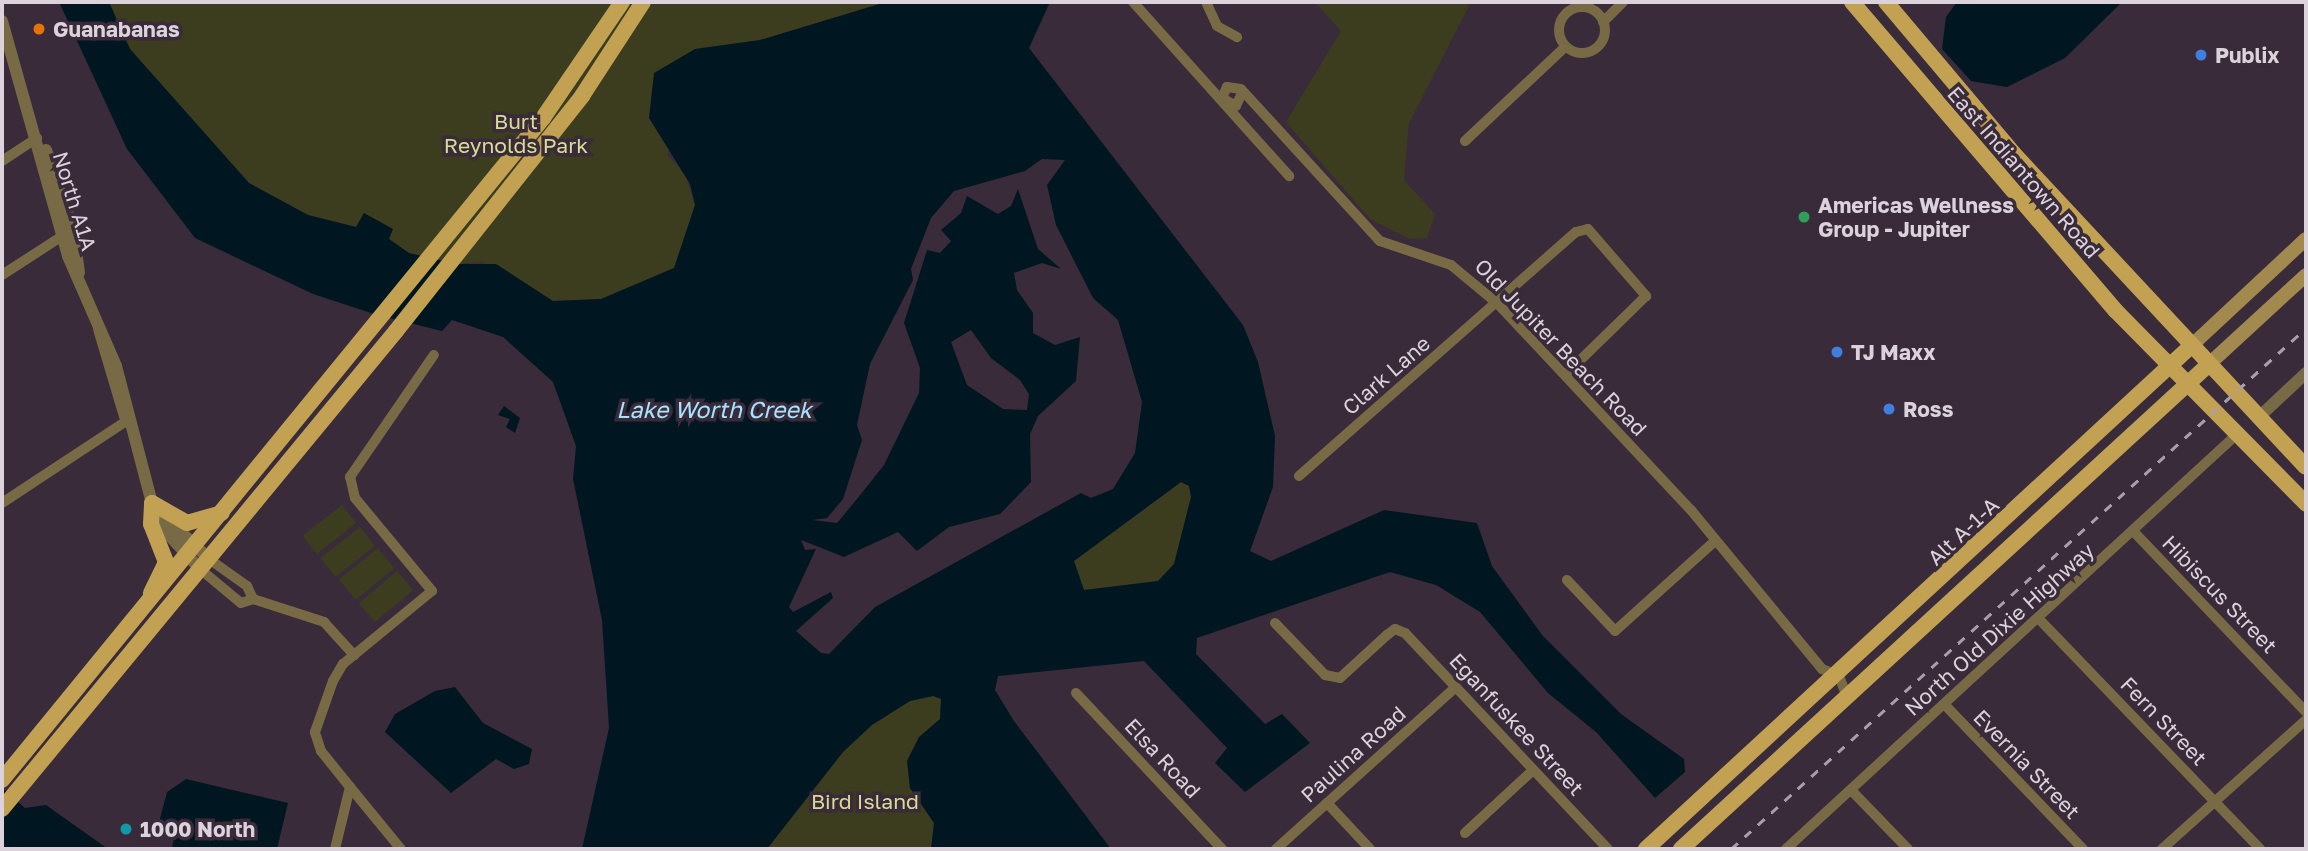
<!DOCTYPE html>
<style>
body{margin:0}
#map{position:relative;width:2308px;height:851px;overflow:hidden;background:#392b39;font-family:"Golos Text",sans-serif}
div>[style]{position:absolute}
.green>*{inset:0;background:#3c3d1e;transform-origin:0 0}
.water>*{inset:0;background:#001721}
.minor>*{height:10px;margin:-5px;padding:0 5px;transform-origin:5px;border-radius:5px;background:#796a46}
.minor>.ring{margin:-5px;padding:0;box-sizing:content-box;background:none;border:10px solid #796a46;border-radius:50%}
.tertiary>*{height:12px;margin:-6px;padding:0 6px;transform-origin:6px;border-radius:6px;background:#796a46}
.secondary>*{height:14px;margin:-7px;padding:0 7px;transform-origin:7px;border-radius:7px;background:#a2894e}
.primary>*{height:16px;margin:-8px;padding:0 8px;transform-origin:8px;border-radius:8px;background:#c2a153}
.rail>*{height:2.5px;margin-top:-1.25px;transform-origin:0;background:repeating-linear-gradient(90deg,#a99fa9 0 9px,transparent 0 18px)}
.dots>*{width:19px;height:19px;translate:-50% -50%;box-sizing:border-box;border:4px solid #392b39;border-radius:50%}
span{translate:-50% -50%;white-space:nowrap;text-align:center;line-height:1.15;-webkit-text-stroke:7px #392b39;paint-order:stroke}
.poi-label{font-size:21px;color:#dbd2db;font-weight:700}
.left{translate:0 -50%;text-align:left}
.park-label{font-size:21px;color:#d9dd94}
.street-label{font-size:21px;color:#dbd2db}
.water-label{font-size:23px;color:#a4e4ff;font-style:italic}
.frame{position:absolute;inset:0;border:4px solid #dbd2db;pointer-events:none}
</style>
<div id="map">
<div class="green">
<i style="clip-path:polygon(109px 2px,886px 2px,760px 40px,695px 49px,676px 62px,668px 156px,685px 174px,695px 205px,674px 268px,601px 299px,553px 301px,482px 262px,456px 264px,409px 253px,388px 239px,393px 229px,364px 214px,357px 227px,308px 215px,249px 183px,130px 49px)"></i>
<i style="clip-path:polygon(1315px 2px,1471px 2px,1409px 123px,1404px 180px,1435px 214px,1427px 238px,1410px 239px,1370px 219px,1286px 122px,1341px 31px)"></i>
<i style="clip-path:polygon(1181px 482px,1190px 486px,1191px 497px,1174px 564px,1158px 581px,1084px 590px,1073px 562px)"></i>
<i style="left:342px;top:505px;width:23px;height:50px;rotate:52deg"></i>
<i style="left:360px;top:527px;width:24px;height:50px;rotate:52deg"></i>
<i style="left:378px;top:548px;width:26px;height:50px;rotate:51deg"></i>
<i style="left:397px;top:571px;width:25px;height:50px;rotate:50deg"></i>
<i style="clip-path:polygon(934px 696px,941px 699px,940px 719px,919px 737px,907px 761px,910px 788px,934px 823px,931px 849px,767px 849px,843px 752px,872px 725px,910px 701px)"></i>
</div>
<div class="water">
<i style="clip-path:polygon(evenodd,59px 2px,109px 2px,130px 49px,249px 183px,308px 215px,356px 227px,364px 213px,393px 229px,389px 239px,409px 253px,456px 264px,496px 264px,553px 301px,601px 299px,674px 268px,695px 205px,690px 184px,649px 118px,654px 73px,695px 49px,760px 40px,886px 2px,1050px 2px,1029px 48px,1243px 325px,1258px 362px,1275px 436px,1273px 487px,1250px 551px,1271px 561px,1384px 510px,1477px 523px,1492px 566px,1543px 636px,1621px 714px,1684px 759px,1685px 772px,1655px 798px,1596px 732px,1548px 693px,1480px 612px,1436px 585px,1390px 572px,1197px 638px,1196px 654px,1265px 724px,1282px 714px,1310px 743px,1245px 792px,1215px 763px,1227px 748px,1144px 661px,998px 676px,995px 690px,1014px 721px,1111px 849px,931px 849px,934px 823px,910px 788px,907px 761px,919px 737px,940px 719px,941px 699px,933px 696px,910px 701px,872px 725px,843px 752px,767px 849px,582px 849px,609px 728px,602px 620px,573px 479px,576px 446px,553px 382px,503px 337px,452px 320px,442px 331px,374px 314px,313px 294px,195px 238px,127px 149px,59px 2px,1042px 159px,1065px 160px,1047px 185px,1056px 225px,1093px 298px,1118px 320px,1142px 402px,1135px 453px,1113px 489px,1091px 498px,1081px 493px,875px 607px,829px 654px,821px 653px,796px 631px,833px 598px,831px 592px,793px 612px,789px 607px,816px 549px,805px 550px,801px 540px,844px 557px,898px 532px,917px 551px,949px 527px,1000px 514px,1031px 482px,1030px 434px,1038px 416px,1076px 381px,1080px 337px,1055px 345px,1033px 333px,1033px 313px,1017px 290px,1014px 273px,1042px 263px,1061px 269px,1038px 249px,1018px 189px,1011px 206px,998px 214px,967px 196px,961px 213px,941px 230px,951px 241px,940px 253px,927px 250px,904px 323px,920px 368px,919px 393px,884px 465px,857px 499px,837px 523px,812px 520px,827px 518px,843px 499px,862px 440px,857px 425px,870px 364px,913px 280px,911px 269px,931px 218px,954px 191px,1025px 171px,1042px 159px,59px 2px,971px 330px,991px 358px,1020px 380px,1029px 394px,1027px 410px,1003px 409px,967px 385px,951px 342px,971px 330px,59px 2px,1181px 482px,1189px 486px,1191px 497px,1174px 564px,1158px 581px,1084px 590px,1074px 561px,1181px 482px)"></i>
<i style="clip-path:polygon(1957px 2px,2122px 2px,2065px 58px,2007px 87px,1971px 81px,1942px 49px,1946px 17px)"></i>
<i style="clip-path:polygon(504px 406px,520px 418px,515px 433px,506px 427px,510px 419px,498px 415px)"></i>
<i style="clip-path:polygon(455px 687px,483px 723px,532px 749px,529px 764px,514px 769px,496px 759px,451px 793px,385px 732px,395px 714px,435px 691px)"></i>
<i style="clip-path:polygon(186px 779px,288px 803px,277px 849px,172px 849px,175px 829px,158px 826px,167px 792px)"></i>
<i style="clip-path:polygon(2px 788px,25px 808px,46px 805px,108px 849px,2px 849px)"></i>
</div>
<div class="minor">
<i style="left:1133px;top:2px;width:234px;rotate:48.1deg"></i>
<i style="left:1206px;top:2px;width:26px;rotate:65deg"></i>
<i style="left:1217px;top:26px;width:23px;rotate:29deg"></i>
<i class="ring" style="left:1559px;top:7px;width:36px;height:36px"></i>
<i style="left:1603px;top:22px;width:28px;rotate:-45deg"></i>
<i style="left:1242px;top:93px;width:14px;rotate:115deg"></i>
<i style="left:1236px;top:106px;width:16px;rotate:-150deg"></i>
<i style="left:1222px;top:98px;width:12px;rotate:-66deg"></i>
<i style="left:1227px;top:87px;width:14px;rotate:8deg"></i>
<i style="left:1241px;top:89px;width:206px;rotate:47.6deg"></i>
<i style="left:1380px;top:241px;width:75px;rotate:18.7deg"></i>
<i style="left:1451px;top:265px;width:61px;rotate:39.7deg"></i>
<i style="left:1498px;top:304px;width:282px;rotate:46.9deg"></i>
<i style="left:1691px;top:510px;width:206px;rotate:50.5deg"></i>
<i style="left:1822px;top:669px;width:18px;rotate:22deg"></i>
<i style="left:1839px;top:676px;width:22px;rotate:69deg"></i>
<i style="left:1465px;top:141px;width:137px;rotate:-43.2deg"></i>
<i style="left:2px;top:161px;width:42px;rotate:-33.3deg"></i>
<i style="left:2px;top:275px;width:77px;rotate:-32.9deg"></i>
<i style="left:1299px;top:476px;width:369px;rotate:-41.4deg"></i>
<i style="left:1576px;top:232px;width:12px;rotate:-14deg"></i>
<i style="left:1588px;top:229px;width:89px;rotate:49.1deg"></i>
<i style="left:1646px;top:296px;width:113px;rotate:135.7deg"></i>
<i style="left:2px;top:503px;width:151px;rotate:-33.4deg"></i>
<i style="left:2134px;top:532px;width:249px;rotate:46.3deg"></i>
<i style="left:209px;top:559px;width:47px;rotate:35.4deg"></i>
<i style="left:247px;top:586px;width:14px;rotate:65deg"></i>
<i style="left:200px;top:569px;width:53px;rotate:39.7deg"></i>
<i style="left:241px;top:603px;width:13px;rotate:-18deg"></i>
<i style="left:253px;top:599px;width:75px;rotate:17.9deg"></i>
<i style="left:324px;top:622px;width:45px;rotate:47.7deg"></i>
<i style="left:1567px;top:580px;width:70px;rotate:46.7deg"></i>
<i style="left:1615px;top:631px;width:133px;rotate:-42deg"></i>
<i style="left:2039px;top:619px;width:319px;rotate:46.1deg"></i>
<i style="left:1275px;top:623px;width:72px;rotate:46.1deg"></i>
<i style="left:1325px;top:675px;width:15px;rotate:11deg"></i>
<i style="left:1340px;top:678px;width:64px;rotate:-42.5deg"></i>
<i style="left:1387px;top:635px;width:10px;rotate:-37deg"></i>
<i style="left:1395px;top:629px;width:11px;rotate:22deg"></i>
<i style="left:1405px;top:633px;width:296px;rotate:46.8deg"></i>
<i style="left:1076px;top:693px;width:214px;rotate:46.9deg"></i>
<i style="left:1945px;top:705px;width:199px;rotate:46.2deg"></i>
<i style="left:350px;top:787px;width:80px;rotate:50.6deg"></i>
<i style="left:1851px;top:790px;width:82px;rotate:46deg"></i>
<i style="left:1327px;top:803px;width:63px;rotate:46.9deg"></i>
<i style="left:1465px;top:833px;width:93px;rotate:-42.8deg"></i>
<i style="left:335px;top:849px;width:64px;rotate:-76.4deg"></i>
<i style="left:350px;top:787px;width:46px;rotate:-128.9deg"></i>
<i style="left:321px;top:751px;width:20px;rotate:-108deg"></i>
<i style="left:315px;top:732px;width:54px;rotate:-70.6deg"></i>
<i style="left:333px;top:681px;width:20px;rotate:-60deg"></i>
<i style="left:343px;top:664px;width:115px;rotate:-39.4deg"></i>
<i style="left:432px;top:591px;width:121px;rotate:-129.6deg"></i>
<i style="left:355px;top:498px;width:22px;rotate:-103deg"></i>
<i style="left:350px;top:477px;width:148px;rotate:-55.5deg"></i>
<i style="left:1276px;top:849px;width:242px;rotate:-42deg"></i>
<i style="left:1786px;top:849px;width:611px;rotate:-42.61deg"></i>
<i style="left:2162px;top:849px;width:193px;rotate:-41.9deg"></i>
</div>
<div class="tertiary">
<i style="left:2px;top:21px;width:244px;rotate:74.3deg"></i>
<i style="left:68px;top:256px;width:120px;rotate:66.4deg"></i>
<i style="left:116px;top:366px;width:161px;rotate:75.3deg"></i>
<i style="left:157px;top:522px;width:64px;rotate:47.5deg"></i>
<i style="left:46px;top:150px;width:83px;rotate:71.1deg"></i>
<i style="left:73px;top:229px;width:44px;rotate:82.2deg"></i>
<i style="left:99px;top:329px;width:91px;rotate:73.4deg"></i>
<i style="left:2258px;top:418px;width:66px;rotate:-43.2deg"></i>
<i style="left:157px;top:509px;width:72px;rotate:43.9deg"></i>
</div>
<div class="secondary">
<i style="left:2190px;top:347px;width:158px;rotate:-43deg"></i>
<i style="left:2207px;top:366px;width:134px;rotate:-42.6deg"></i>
</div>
<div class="primary">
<i style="left:1852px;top:2px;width:406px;rotate:49.5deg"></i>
<i style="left:2116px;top:311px;width:271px;rotate:45.4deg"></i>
<i style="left:1886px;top:2px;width:197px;rotate:49.9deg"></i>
<i style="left:2013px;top:153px;width:429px;rotate:47deg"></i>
<i style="left:152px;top:503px;width:40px;rotate:29.7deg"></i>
<i style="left:187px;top:523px;width:36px;rotate:-16deg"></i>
<i style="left:151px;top:593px;width:34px;rotate:-64deg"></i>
<i style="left:166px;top:562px;width:41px;rotate:-111.5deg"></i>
<i style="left:151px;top:524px;width:21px;rotate:-87deg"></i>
<i style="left:2px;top:780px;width:855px;rotate:-50.74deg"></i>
<i style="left:543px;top:118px;width:140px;rotate:-55.7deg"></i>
<i style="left:2px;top:809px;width:619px;rotate:-50.5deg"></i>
<i style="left:396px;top:331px;width:300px;rotate:-51.6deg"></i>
<i style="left:582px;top:96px;width:112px;rotate:-57deg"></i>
<i style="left:1646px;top:849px;width:740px;rotate:-42.7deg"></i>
<i style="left:1681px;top:849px;width:714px;rotate:-42.56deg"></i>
</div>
<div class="rail">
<i style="left:1731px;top:849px;width:776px;rotate:-42.18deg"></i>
</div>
<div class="dots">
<i style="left:39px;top:29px;background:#e8710a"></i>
<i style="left:2201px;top:55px;background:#3f7fe0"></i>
<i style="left:1804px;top:217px;background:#2e9e5b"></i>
<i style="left:1837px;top:352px;background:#3f7fe0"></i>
<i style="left:1889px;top:409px;background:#3f7fe0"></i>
<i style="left:126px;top:829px;background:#0f9aa8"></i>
</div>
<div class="poi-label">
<span class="left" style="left:53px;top:29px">Guanabanas</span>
<span class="left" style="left:2215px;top:55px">Publix</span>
<span class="left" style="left:1818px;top:217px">Americas Wellness<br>Group - Jupiter</span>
<span class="left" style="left:1851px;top:352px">TJ Maxx</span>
<span class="left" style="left:1903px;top:409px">Ross</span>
<span class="left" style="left:140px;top:829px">1000 North</span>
</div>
<div class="park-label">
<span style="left:516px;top:133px">Burt<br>Reynolds Park</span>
<span style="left:865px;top:801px">Bird Island</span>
</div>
<div class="street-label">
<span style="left:2024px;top:172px;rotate:49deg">East Indiantown Road</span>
<span style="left:75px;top:201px;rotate:73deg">North A1A</span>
<span style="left:1561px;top:347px;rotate:46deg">Old Jupiter Beach Road</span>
<span style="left:1386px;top:375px;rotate:-41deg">Clark Lane</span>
<span style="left:1963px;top:531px;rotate:-43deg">Alt A-1-A</span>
<span style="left:2220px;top:594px;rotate:46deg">Hibiscus Street</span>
<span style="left:1999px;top:629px;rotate:-42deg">North Old Dixie Highway</span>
<span style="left:2164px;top:721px;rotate:46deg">Fern Street</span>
<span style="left:1517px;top:724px;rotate:47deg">Eganfuskee Street</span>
<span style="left:1353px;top:754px;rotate:-42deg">Paulina Road</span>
<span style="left:1163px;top:758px;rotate:47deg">Elsa Road</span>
<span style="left:2027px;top:764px;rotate:46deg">Evernia Street</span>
</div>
<div class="water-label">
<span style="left:714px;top:409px">Lake Worth Creek</span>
</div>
<div class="frame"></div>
</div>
